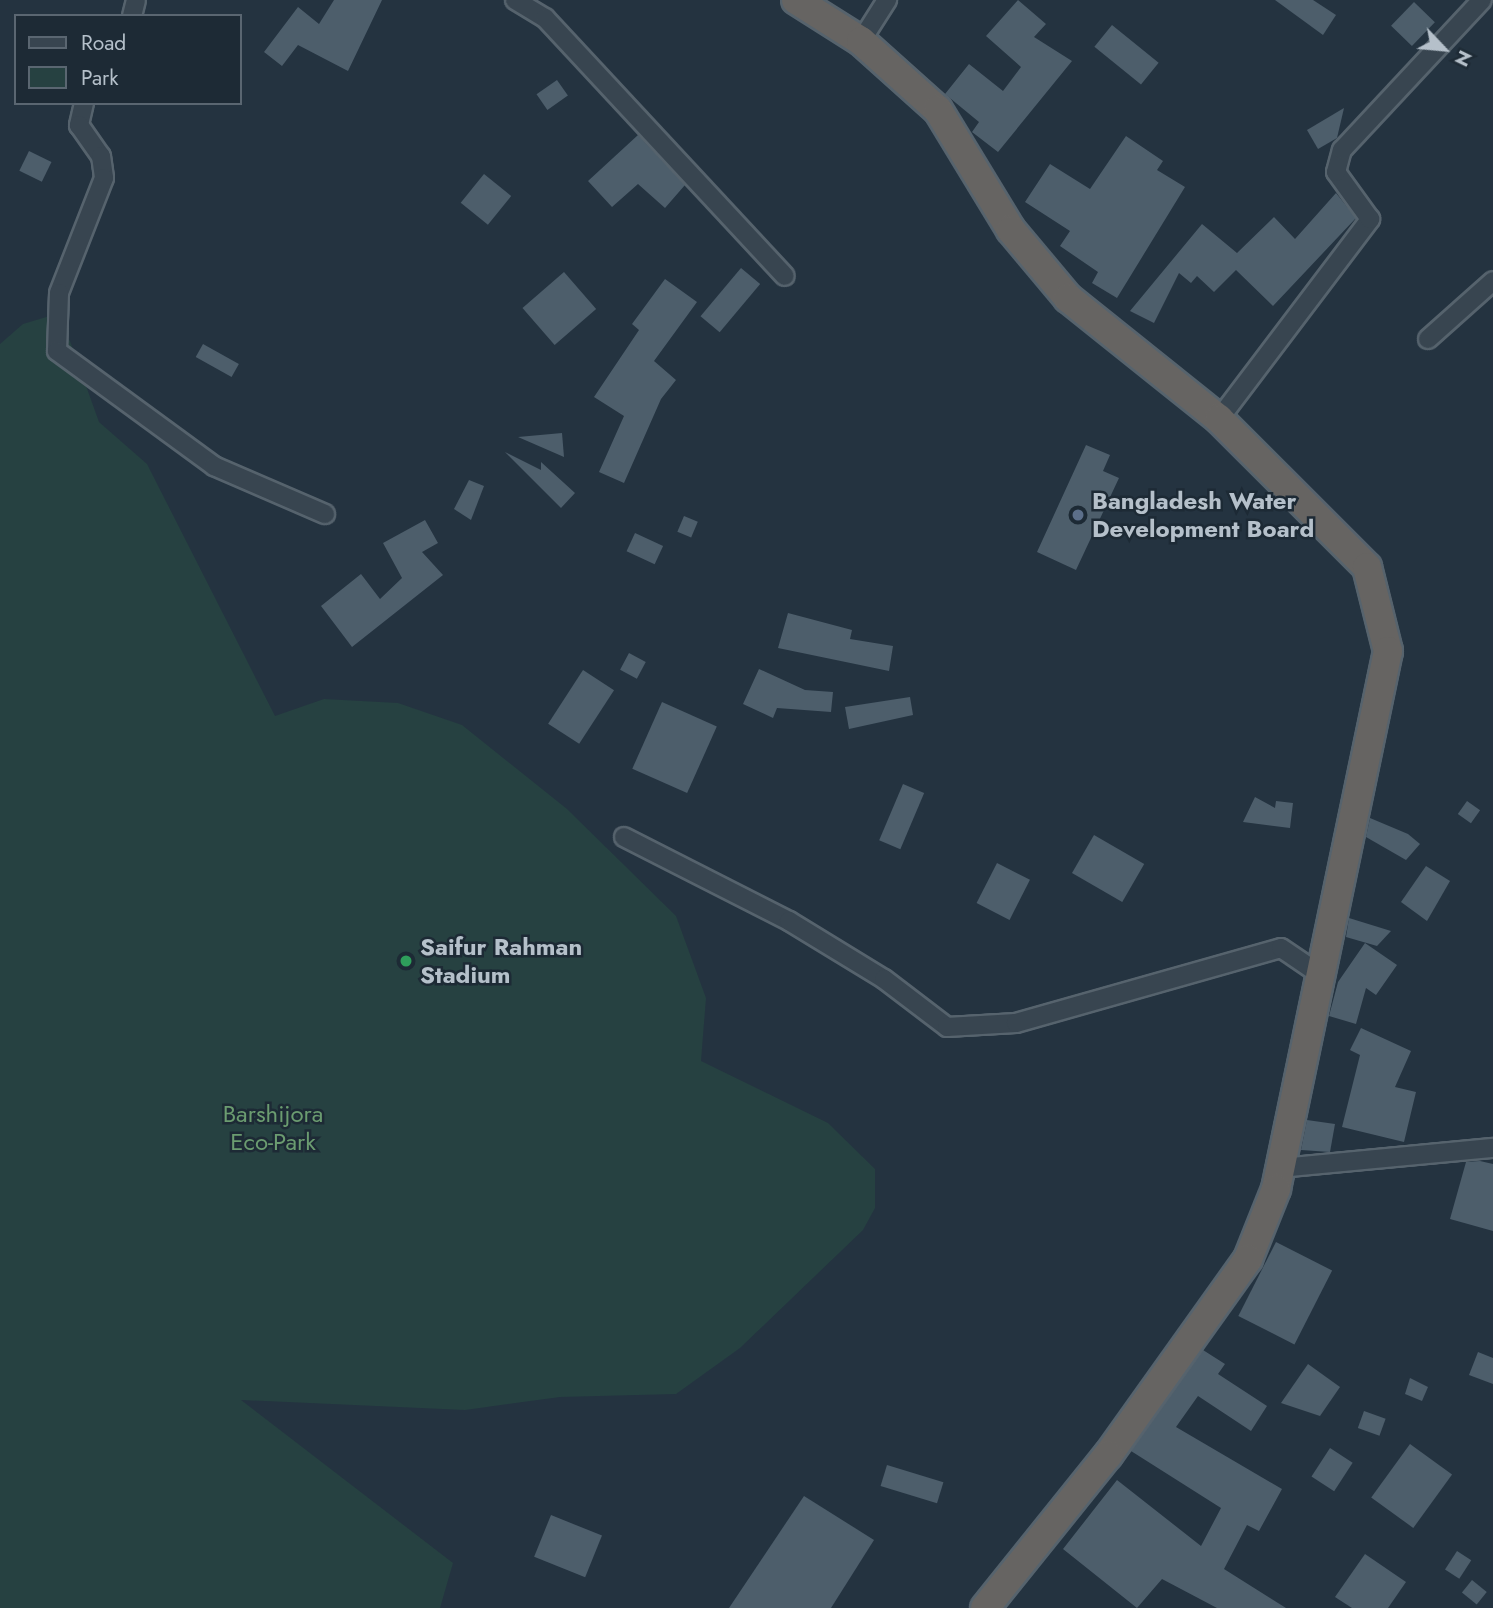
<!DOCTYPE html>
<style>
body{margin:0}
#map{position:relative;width:1493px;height:1608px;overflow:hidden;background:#243340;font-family:Jost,sans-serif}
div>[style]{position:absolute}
.green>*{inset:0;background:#264141}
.building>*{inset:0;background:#4d5e6b;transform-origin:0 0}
.roads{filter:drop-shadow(2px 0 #56636d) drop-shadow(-2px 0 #56636d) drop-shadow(0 2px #56636d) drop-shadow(0 -2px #56636d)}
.minor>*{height:18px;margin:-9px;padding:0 9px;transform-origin:9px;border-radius:9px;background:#384550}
.trunk>*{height:28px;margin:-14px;padding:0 14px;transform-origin:14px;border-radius:14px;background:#666462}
.dots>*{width:19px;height:19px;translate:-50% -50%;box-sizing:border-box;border:4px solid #1d2a35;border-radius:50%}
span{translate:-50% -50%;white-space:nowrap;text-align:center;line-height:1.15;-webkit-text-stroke:5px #1d2a35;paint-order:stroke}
.poi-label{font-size:24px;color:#b5c0ca;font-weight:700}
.left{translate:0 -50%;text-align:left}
.park-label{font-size:24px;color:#6b9c70}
.legend{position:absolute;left:14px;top:14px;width:228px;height:91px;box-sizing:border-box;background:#1d2a35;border:2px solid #5a6671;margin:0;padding:9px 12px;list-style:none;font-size:21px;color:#b5c0ca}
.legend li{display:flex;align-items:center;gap:14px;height:35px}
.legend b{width:35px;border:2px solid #5a6671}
.north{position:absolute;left:1409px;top:14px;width:70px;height:70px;-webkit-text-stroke:5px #1d2a35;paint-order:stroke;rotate:116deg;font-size:19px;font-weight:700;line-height:28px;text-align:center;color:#b5c0ca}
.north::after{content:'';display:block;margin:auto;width:24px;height:32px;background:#b5c0ca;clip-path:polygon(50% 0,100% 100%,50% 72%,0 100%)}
</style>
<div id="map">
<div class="green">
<i style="clip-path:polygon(53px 315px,70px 341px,99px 422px,147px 464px,275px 716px,324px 699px,398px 703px,462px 725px,567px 809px,676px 916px,706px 998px,701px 1061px,828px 1123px,875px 1169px,875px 1208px,863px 1230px,740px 1348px,676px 1394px,560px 1397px,465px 1410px,241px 1400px,453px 1563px,440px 1608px,0 1608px,0 344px,23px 324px)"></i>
</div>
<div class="building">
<i style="clip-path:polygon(334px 0,382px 0,348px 71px,298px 45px,282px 66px,264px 52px,298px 7px,319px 24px)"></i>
<i style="clip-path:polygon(1018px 0,1046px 24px,1034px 37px,1072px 61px,998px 152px,972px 132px,979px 122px,945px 94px,969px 64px,1003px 91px,1021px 67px,986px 36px)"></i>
<i style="clip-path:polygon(1275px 0,1313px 0,1336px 15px,1323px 35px)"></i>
<i style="left:1414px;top:2px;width:29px;height:33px;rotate:44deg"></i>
<i style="left:1112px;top:25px;width:60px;height:28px;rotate:39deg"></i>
<i style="left:557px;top:80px;width:19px;height:25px;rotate:55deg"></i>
<i style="clip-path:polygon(1344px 108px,1337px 138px,1318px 149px,1307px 130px)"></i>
<i style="clip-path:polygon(638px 135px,685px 185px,665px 208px,638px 184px,612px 207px,588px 181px)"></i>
<i style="clip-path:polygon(1126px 136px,1163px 161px,1157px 170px,1185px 187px,1117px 298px,1092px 283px,1098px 272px,1060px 246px,1070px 231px,1025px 202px,1050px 164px,1090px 189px)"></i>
<i style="left:29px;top:151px;width:25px;height:22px;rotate:26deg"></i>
<i style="left:484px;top:174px;width:35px;height:37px;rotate:39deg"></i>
<i style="clip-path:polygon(1336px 193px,1356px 218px,1273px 306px,1236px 270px,1214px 292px,1197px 276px,1191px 283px,1179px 273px,1154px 323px,1130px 311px,1202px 224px,1237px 253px,1274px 217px,1295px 239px)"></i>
<i style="left:741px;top:268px;width:25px;height:63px;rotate:40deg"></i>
<i style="left:564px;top:272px;width:49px;height:55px;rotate:49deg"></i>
<i style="clip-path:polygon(665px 279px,697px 302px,654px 361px,676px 380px,661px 399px,624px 483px,599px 472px,624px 416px,594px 397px,639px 330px,632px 324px)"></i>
<i style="left:203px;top:344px;width:41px;height:15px;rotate:29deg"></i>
<i style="clip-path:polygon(562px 433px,564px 457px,518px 437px)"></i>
<i style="clip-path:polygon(1086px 445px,1110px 455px,1103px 471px,1119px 478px,1076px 570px,1037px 552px)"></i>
<i style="clip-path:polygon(505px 452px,541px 470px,541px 462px,575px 493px,561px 508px)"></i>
<i style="clip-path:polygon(469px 480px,484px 486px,471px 520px,454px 509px)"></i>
<i style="left:684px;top:516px;width:15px;height:17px;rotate:23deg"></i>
<i style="clip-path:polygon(425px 520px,438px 543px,422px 552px,443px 575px,352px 647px,321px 606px,361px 574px,380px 599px,402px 578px,383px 543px)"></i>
<i style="left:635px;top:533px;width:31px;height:20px;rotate:25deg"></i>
<i style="clip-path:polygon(788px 613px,852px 630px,850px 639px,893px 646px,889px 671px,778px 648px)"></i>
<i style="left:629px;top:653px;width:19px;height:19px;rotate:28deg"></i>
<i style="clip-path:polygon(759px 669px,805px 690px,833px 692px,831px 712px,777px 708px,773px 718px,743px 704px)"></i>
<i style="left:583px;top:670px;width:37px;height:64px;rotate:33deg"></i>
<i style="clip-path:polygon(910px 697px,913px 715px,849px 729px,845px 707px)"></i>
<i style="left:662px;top:702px;width:60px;height:73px;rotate:24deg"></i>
<i style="left:903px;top:784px;width:23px;height:61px;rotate:23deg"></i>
<i style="clip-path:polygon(1255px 797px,1275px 808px,1276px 801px,1293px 803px,1290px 828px,1243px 822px)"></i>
<i style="left:1467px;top:801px;width:16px;height:16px;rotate:35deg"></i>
<i style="clip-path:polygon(1370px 818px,1408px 834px,1420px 844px,1406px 860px,1366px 837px)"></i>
<i style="left:1094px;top:835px;width:58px;height:44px;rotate:30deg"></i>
<i style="left:997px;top:863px;width:37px;height:45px;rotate:27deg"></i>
<i style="clip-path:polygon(1426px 866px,1450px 881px,1427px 921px,1401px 902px)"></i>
<i style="clip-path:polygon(1349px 918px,1391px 931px,1377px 946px,1346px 937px)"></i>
<i style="clip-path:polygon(1365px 943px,1397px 965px,1376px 995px,1366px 988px,1356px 1024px,1329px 1016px,1338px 982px)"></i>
<i style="clip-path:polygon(1361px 1028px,1411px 1051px,1395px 1087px,1416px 1092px,1404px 1142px,1342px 1127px,1360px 1055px,1350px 1050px)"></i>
<i style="clip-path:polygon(1307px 1120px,1335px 1124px,1330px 1152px,1301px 1150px)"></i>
<i style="clip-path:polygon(1480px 1161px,1493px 1164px,1493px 1231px,1450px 1219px,1466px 1162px)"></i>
<i style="left:1276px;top:1242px;width:63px;height:83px;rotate:27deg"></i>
<i style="clip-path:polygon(1203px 1350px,1225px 1364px,1218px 1374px,1267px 1406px,1251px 1431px,1198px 1396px,1176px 1427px,1282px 1489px,1259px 1531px,1247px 1525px,1224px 1569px,1286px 1608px,1217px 1608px,1162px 1579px,1137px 1608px,1063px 1549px,1117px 1480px,1201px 1546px,1221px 1508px,1131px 1451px)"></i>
<i style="clip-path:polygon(1478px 1352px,1493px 1358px,1493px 1384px,1469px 1375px)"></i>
<i style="clip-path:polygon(1308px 1364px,1340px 1387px,1320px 1416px,1281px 1403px)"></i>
<i style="clip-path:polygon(1410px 1378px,1428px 1387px,1422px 1401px,1405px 1394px)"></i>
<i style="left:1364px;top:1411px;width:23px;height:18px;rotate:20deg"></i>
<i style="left:1410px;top:1444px;width:52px;height:66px;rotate:36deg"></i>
<i style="left:1330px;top:1448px;width:27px;height:34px;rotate:33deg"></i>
<i style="left:887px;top:1465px;width:59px;height:22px;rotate:17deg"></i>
<i style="clip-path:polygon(804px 1496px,874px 1540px,831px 1608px,729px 1608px)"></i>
<i style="left:551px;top:1515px;width:55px;height:45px;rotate:22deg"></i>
<i style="left:1457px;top:1551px;width:17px;height:22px;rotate:33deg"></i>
<i style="clip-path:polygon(1365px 1554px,1406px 1582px,1388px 1608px,1352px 1608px,1335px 1597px)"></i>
<i style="left:1472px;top:1580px;width:19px;height:16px;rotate:39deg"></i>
</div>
<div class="roads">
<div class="minor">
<i style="left:515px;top:0;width:35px;rotate:31deg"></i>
<i style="left:545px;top:18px;width:352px;rotate:47.1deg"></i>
<i style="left:132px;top:16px;width:16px;rotate:-76deg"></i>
<i style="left:861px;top:41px;width:49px;rotate:-57.6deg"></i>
<i style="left:84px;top:103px;width:23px;rotate:103deg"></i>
<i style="left:79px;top:125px;width:38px;rotate:55deg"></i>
<i style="left:101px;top:156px;width:22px;rotate:82deg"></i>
<i style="left:104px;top:178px;width:123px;rotate:111.4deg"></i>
<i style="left:59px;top:293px;width:58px;rotate:92deg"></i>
<i style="left:57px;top:351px;width:195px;rotate:36.2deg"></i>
<i style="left:214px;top:466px;width:121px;rotate:23.4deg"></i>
<i style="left:1428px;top:339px;width:87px;rotate:-41.7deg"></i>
<i style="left:1219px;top:419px;width:251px;rotate:-52.9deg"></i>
<i style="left:1370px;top:219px;width:58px;rotate:-125.9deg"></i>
<i style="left:1336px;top:172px;width:23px;rotate:-75deg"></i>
<i style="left:1342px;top:150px;width:205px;rotate:-47deg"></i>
<i style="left:624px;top:837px;width:185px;rotate:27deg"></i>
<i style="left:789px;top:921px;width:111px;rotate:31.4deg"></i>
<i style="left:884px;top:979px;width:79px;rotate:37.3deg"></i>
<i style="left:947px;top:1027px;width:69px;rotate:-3.3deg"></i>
<i style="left:1016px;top:1023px;width:275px;rotate:-15.8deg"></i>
<i style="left:1281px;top:948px;width:45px;rotate:34deg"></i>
<i style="left:1280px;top:1168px;width:214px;rotate:-5.4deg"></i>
</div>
<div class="trunk">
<i style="left:796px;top:0;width:77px;rotate:32.2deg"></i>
<i style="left:861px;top:41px;width:103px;rotate:41.9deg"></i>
<i style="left:938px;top:110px;width:140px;rotate:58.7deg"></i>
<i style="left:1011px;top:230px;width:89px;rotate:50deg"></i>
<i style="left:1068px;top:298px;width:193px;rotate:38.7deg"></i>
<i style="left:1219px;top:419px;width:209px;rotate:45deg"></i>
<i style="left:1367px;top:567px;width:87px;rotate:76deg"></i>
<i style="left:1388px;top:651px;width:550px;rotate:101.76deg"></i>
<i style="left:1276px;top:1189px;width:75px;rotate:111.8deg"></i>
<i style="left:1248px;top:1259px;width:241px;rotate:125.5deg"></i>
<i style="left:1108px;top:1455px;width:196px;rotate:128.8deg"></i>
</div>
</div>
<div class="dots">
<i style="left:1078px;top:515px;background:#5c6f8a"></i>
<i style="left:406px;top:961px;background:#2e9e5b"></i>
</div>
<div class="poi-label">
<span class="left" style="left:1092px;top:515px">Bangladesh Water<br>Development Board</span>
<span class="left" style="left:420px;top:961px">Saifur Rahman<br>Stadium</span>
</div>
<div class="park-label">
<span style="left:273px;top:1128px">Barshijora<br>Eco-Park</span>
</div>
<ul class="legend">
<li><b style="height:9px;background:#384550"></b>Road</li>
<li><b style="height:19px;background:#264141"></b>Park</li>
</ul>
<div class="north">N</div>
</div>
